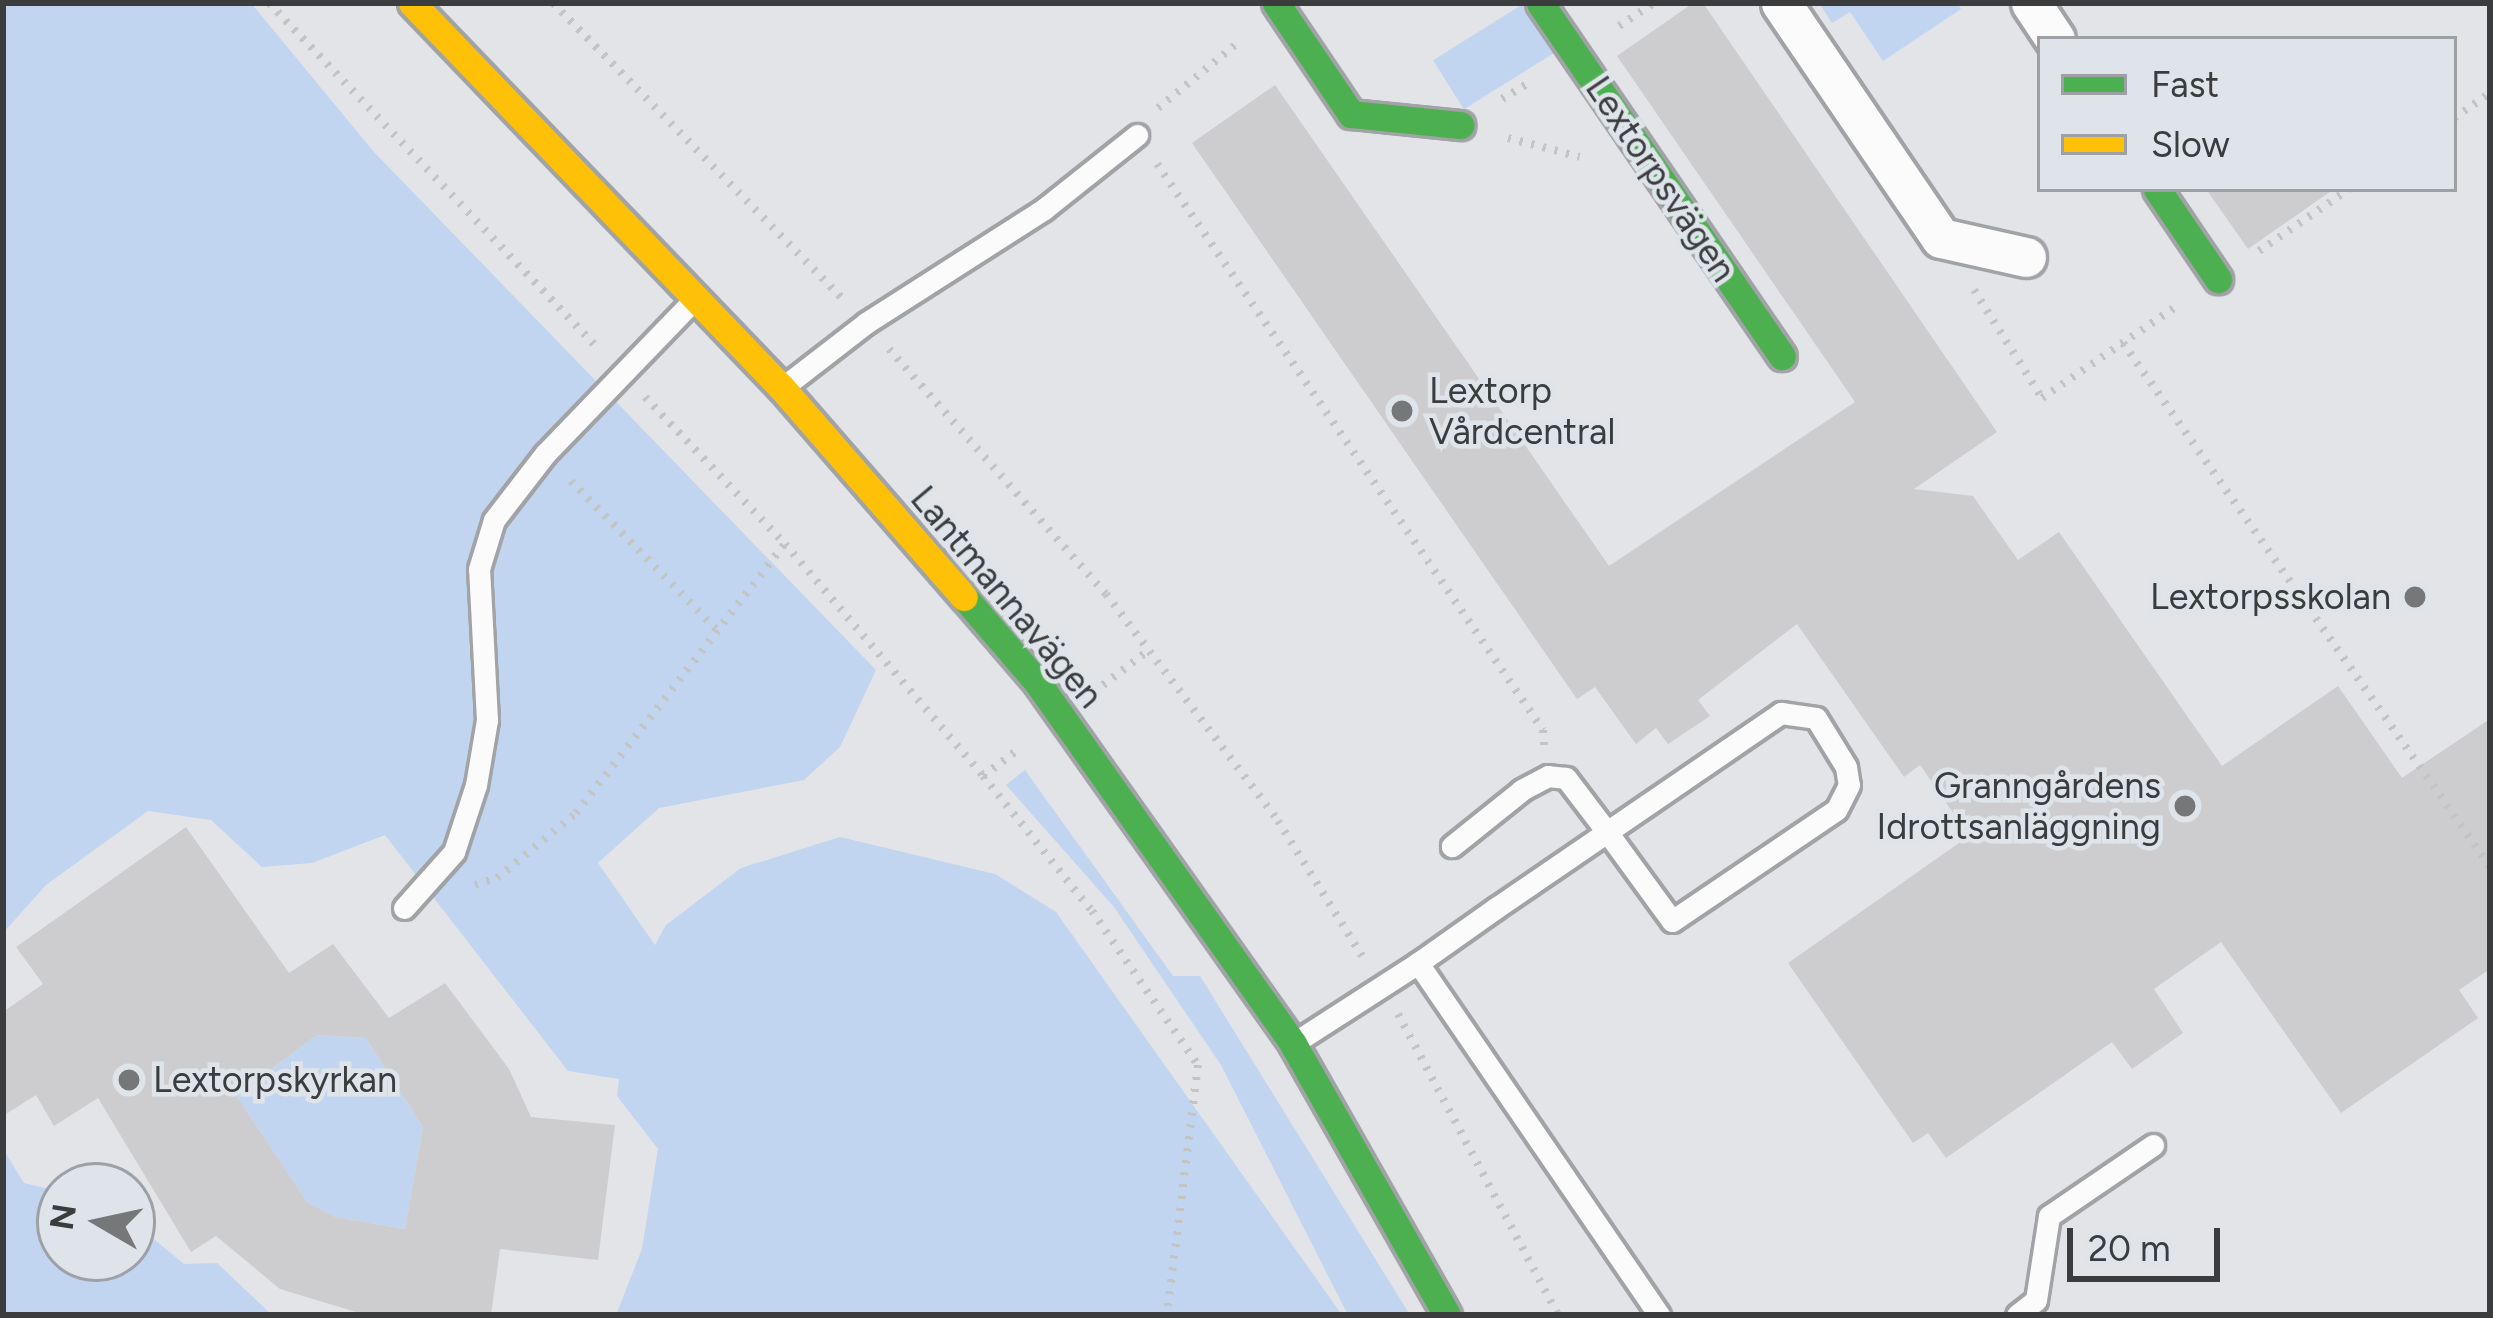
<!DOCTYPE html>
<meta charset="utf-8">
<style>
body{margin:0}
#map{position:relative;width:2493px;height:1318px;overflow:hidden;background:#e2e4e7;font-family:Figtree,sans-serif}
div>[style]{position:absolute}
.green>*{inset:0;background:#c1d5f0;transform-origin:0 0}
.building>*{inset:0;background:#cdcdd0}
.path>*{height:8px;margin-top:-4px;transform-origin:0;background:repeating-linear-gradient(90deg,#c3c4c4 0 3px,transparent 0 12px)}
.roads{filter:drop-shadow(3px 0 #a1a3a6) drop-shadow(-3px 0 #a1a3a6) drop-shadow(0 3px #a1a3a6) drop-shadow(0 -3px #a1a3a6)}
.lane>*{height:21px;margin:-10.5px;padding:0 10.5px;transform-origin:10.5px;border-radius:10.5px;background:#fbfbfb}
.street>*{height:39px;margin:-19.5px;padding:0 19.5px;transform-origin:19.5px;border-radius:19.5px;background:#fbfbfb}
.fast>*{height:27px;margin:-13.5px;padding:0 13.5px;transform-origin:13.5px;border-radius:13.5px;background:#4caf50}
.slow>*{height:27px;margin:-13.5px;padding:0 13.5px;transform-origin:13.5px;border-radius:13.5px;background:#ffc107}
.dots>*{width:33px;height:33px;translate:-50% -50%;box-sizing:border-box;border:6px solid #dfe4ea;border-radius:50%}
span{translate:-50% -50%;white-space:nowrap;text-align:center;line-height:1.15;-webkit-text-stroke:9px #dfe4ea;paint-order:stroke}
.street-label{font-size:36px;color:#3a3c3e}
.poi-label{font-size:36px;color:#3a3c3e}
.left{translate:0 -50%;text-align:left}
.right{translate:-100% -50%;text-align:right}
.frame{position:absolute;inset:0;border:6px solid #3a3c3e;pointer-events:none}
.legend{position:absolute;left:2037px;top:36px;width:420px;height:156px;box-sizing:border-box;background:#dfe4ea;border:3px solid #9da1a5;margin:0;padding:15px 21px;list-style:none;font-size:36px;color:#3a3c3e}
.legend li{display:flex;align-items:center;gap:24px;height:60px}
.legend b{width:60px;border:3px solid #9da1a5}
.north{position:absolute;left:36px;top:1162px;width:120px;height:120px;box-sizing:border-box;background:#dfe4ea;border:3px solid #9da1a5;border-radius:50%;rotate:279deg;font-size:33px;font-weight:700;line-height:48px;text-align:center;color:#3a3c3e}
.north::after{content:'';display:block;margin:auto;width:42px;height:54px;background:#757779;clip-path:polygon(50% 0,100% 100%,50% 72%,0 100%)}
.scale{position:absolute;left:2067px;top:1228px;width:153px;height:54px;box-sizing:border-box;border:6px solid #3a3c3e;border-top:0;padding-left:15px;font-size:36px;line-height:42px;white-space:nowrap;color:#3a3c3e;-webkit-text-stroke:9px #dfe4ea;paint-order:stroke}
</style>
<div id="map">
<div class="green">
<i style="clip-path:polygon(3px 3px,251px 3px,374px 152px,876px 670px,840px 747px,804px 780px,659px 808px,598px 863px,655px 945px,666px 925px,741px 868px,840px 837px,995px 874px,1056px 912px,1342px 1315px,616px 1315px,642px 1249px,658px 1149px,617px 1096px,619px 1079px,568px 1071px,385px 835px,312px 863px,262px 867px,211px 820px,148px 811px,46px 885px,3px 933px)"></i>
<i style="clip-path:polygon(1819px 3px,1957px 3px,1961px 9px,1883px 61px,1850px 12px,1832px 23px)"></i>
<i style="left:1523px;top:4px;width:58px;height:106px;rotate:58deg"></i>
<i style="clip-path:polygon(1025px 770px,1173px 976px,1200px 976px,1410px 1315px,1348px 1315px,1221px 1065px,1114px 907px,1006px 785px)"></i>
<i style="clip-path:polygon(317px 1035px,366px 1038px,423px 1127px,405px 1229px,335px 1217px,307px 1202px,236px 1095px)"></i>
<i style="clip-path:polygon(3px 1149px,24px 1183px,60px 1192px,60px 1258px,132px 1258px,132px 1221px,184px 1264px,217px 1263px,272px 1315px,3px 1315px)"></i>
</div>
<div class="building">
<i style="clip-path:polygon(1693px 3px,1703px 3px,1997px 432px,1914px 489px,1973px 496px,2018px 560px,2059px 532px,2222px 766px,2338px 686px,2402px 778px,2490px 719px,2490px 969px,2459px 990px,2478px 1018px,2341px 1113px,2221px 942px,2154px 989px,2183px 1033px,2132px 1069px,2112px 1042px,1946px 1158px,1928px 1133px,1913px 1143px,1788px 963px,1969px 836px,1920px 765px,1904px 777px,1797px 624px,1698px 700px,1710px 716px,1668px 744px,1656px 728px,1636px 744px,1595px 687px,1577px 699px,1192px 143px,1275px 85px,1609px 566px,1855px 402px,1617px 56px)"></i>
<i style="clip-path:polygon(2206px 189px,2334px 189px,2248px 249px)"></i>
<i style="clip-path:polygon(evenodd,186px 827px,289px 973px,333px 944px,389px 1018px,445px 983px,509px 1069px,531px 1117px,615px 1125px,598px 1260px,500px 1249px,491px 1315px,366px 1315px,280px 1289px,216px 1236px,191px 1252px,98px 1098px,54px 1126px,36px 1095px,3px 1116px,3px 1012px,43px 984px,16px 947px,186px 827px,317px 1035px,366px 1038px,423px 1127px,405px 1229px,335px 1217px,307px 1202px,236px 1095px,317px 1035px)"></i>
</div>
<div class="path">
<i style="left:269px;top:3px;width:475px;rotate:46.4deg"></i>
<i style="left:553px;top:3px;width:413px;rotate:45.6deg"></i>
<i style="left:1619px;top:26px;width:42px;rotate:-33.3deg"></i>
<i style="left:1502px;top:99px;width:33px;rotate:-31deg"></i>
<i style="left:1158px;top:108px;width:104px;rotate:-39.2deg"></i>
<i style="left:2454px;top:118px;width:44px;rotate:-34.8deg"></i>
<i style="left:1508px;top:138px;width:74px;rotate:14.8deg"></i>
<i style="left:1157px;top:164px;width:685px;rotate:55.71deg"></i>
<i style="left:1543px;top:730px;width:15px;rotate:86deg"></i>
<i style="left:2259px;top:251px;width:109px;rotate:-34.6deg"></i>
<i style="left:1974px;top:290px;width:128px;rotate:57.8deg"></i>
<i style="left:2042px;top:398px;width:163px;rotate:-34.3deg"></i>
<i style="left:2123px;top:343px;width:640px;rotate:54.99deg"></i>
<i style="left:889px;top:349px;width:327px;rotate:48.5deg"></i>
<i style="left:1106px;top:594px;width:285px;rotate:52.8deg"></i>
<i style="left:1278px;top:821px;width:159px;rotate:58.1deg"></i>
<i style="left:645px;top:397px;width:203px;rotate:46.4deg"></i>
<i style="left:785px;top:544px;width:305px;rotate:49.5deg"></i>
<i style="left:983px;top:776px;width:174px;rotate:51.1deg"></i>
<i style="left:1092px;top:911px;width:187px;rotate:55.5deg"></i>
<i style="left:1198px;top:1065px;width:252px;rotate:97.1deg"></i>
<i style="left:571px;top:481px;width:211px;rotate:45.6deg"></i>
<i style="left:1103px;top:685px;width:58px;rotate:-37.3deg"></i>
<i style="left:983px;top:776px;width:45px;rotate:-36.9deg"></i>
<i style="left:475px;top:885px;width:23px;rotate:-18deg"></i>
<i style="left:497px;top:878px;width:102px;rotate:-39.4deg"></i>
<i style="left:576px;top:813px;width:341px;rotate:-52.2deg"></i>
<i style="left:1398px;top:1014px;width:341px;rotate:62deg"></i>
</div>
<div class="roads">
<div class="lane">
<i style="left:782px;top:388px;width:106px;rotate:-37.7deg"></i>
<i style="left:866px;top:323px;width:211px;rotate:-32.6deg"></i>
<i style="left:1044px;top:209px;width:119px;rotate:-38.5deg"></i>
<i style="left:404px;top:908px;width:75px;rotate:-48.2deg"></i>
<i style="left:454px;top:852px;width:71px;rotate:-71.8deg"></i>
<i style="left:476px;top:785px;width:66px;rotate:-80.4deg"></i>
<i style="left:487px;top:720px;width:151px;rotate:-93deg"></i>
<i style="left:479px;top:569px;width:51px;rotate:-73deg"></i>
<i style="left:494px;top:520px;width:83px;rotate:-52.3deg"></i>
<i style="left:545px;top:454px;width:213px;rotate:-46deg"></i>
<i style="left:1418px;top:963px;width:427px;rotate:55.6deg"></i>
<i style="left:1294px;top:1043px;width:148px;rotate:-32.8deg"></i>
<i style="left:1418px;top:963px;width:95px;rotate:-35.2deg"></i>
<i style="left:1496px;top:908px;width:135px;rotate:-34.4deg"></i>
<i style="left:1607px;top:832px;width:211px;rotate:-34.4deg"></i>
<i style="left:1781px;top:713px;width:35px;rotate:8deg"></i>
<i style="left:1816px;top:718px;width:57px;rotate:58.5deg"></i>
<i style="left:1846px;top:767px;width:18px;rotate:81deg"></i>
<i style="left:1849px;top:785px;width:28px;rotate:117deg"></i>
<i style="left:1836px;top:810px;width:198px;rotate:145.9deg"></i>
<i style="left:1672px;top:921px;width:110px;rotate:-126.1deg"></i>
<i style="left:1607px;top:832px;width:68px;rotate:-127.2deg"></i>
<i style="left:1566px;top:778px;width:18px;rotate:-174deg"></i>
<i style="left:1548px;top:776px;width:30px;rotate:152deg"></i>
<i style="left:1522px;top:790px;width:90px;rotate:141.3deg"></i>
<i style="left:2017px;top:1315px;width:24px;rotate:-38deg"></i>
<i style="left:2036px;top:1300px;width:85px;rotate:-81.2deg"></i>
<i style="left:2049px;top:1216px;width:126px;rotate:-34.3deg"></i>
</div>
<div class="street">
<i style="left:1781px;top:3px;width:284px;rotate:55.8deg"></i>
<i style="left:1941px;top:238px;width:87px;rotate:12.6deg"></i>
<i style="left:2031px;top:3px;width:43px;rotate:56.3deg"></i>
</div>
<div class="fast">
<i style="left:1276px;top:3px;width:134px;rotate:56deg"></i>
<i style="left:1351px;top:114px;width:110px;rotate:5.8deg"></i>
<i style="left:1540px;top:3px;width:428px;rotate:55.6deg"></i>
<i style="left:2157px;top:189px;width:109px;rotate:55.9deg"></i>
<i style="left:964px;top:597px;width:112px;rotate:49.3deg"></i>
<i style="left:1037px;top:682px;width:443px;rotate:54.7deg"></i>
<i style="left:1293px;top:1044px;width:312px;rotate:60.4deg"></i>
</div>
<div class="slow">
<i style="left:412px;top:3px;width:534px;rotate:46.14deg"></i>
<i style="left:782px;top:388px;width:277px;rotate:49deg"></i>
</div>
</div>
<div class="dots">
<i style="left:1402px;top:411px;background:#757779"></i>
<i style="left:2415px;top:597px;background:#757779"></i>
<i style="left:2185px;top:806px;background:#757779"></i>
<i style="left:129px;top:1080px;background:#757779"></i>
</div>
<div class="street-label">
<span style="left:1661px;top:179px;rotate:56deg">Lextorpsvägen</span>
<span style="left:1007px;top:597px;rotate:50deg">Lantmannavägen</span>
</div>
<div class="poi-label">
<span class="left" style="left:1429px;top:411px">Lextorp<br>Vårdcentral</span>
<span class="right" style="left:2391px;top:597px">Lextorpsskolan</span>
<span class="right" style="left:2161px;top:806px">Granngårdens<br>Idrottsanläggning</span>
<span class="left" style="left:153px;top:1080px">Lextorpskyrkan</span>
</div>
<div class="frame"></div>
<ul class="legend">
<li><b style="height:15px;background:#4caf50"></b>Fast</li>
<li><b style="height:15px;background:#ffc107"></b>Slow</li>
</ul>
<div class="north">N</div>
<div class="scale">20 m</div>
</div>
